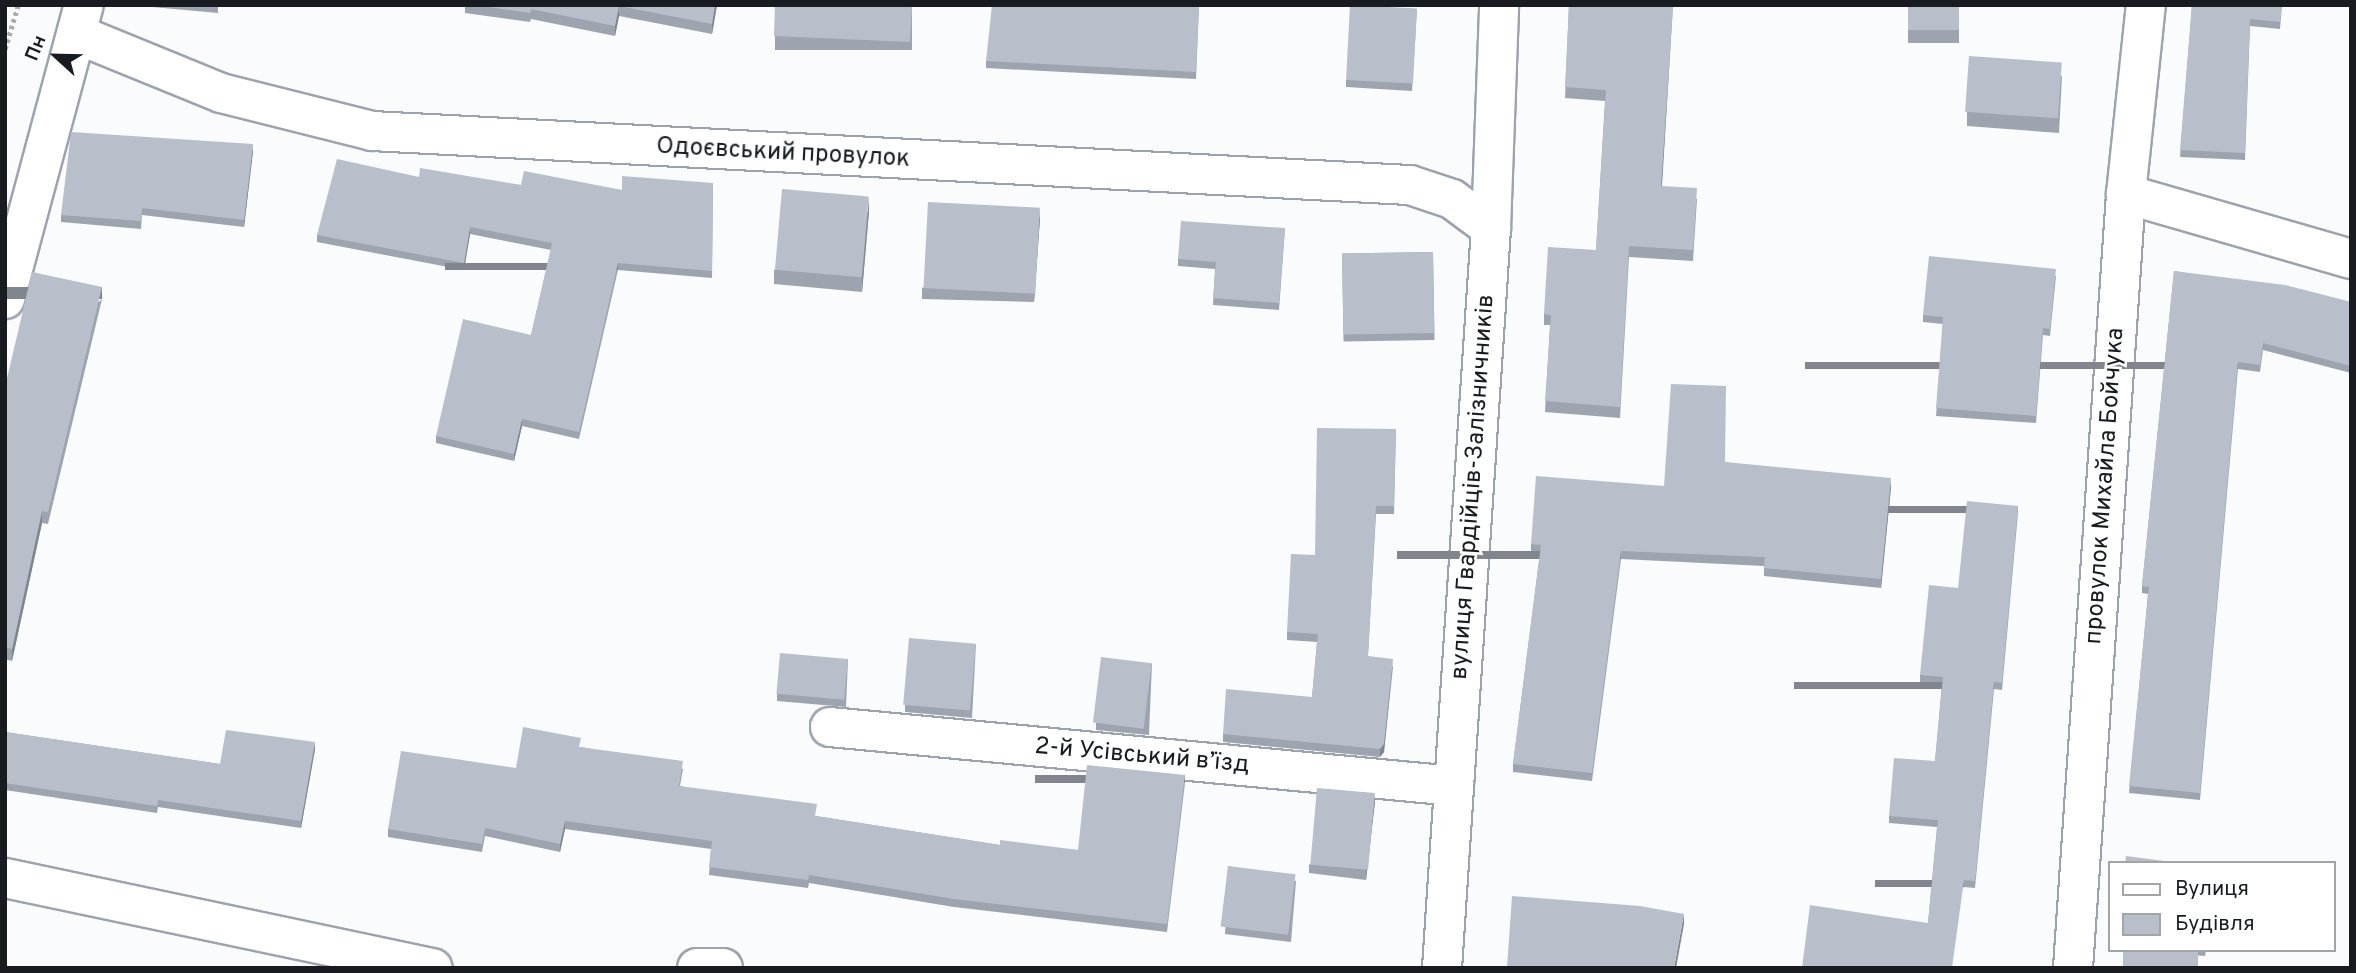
<!DOCTYPE html>
<meta charset="utf-8">
<style>
body{margin:0}
#map{position:relative;width:2356px;height:973px;overflow:hidden;background:#f9fbfd;font-family:Overpass,sans-serif}
div>[style]{position:absolute}
.path>*{height:4.5px;margin-top:-2.25px;transform-origin:0;background:repeating-linear-gradient(90deg,#a9abae 0 3.5px,transparent 0 7px)}
.roads{filter:drop-shadow(2px 0 #9ca3ae) drop-shadow(-2px 0 #9ca3ae) drop-shadow(0 2px #9ca3ae) drop-shadow(0 -2px #9ca3ae)}
.minor>*{height:38px;margin:-19px;padding:0 19px;transform-origin:19px;border-radius:19px;background:#fff}
.wall>*{inset:0;background:#9ea4af;transform-origin:0 0}
.shaded-wall>*{inset:0;background:#81868e;transform-origin:0 0}
.building>*{inset:0;background:#b8bfcb;transform-origin:0 0}
span{translate:-50% -50%;white-space:nowrap;text-align:center;line-height:1.15;-webkit-text-stroke:5px #fff;paint-order:stroke}
.street-label{font-size:24px;color:#181b1f}
.frame{position:absolute;inset:0;border:7px solid #181b1f;pointer-events:none}
.legend{position:absolute;left:2108px;top:861px;width:228px;height:91px;box-sizing:border-box;background:#fff;border:2px solid #a3a4a5;margin:0;padding:9px 12px;list-style:none;font-size:21px;color:#181b1f}
.legend li{display:flex;align-items:center;gap:14px;height:35px}
.legend b{width:35px;border:2px solid #a3a4a5}
.north{position:absolute;left:21px;top:21px;width:70px;height:70px;-webkit-text-stroke:5px #fff;paint-order:stroke;rotate:292deg;font-size:19px;font-weight:700;line-height:28px;text-align:center;color:#181b1f}
.north::after{content:'';display:block;margin:auto;width:24px;height:32px;background:#181b1f;clip-path:polygon(50% 0,100% 100%,50% 72%,0 100%)}
</style>
<div id="map">
<div class="path">
<i style="left:5px;top:49px;width:46px;rotate:-73.5deg"></i>
</div>
<div class="roads">
<div class="minor">
<i style="left:79px;top:35px;width:153px;rotate:22.2deg"></i>
<i style="left:221px;top:93px;width:156px;rotate:14.1deg"></i>
<i style="left:372px;top:131px;width:1039px;rotate:2.98deg"></i>
<i style="left:1410px;top:185px;width:44px;rotate:18.4deg"></i>
<i style="left:1452px;top:199px;width:49px;rotate:36.6deg"></i>
<i style="left:2126px;top:194px;width:234px;rotate:16.1deg"></i>
<i style="left:5px;top:299px;width:304px;rotate:-75deg"></i>
<i style="left:830px;top:727px;width:627px;rotate:5.4deg"></i>
<i style="left:5px;top:878px;width:437px;rotate:11.9deg"></i>
<i style="left:697px;top:968px;width:26px"></i>
<i style="left:1442px;top:968px;width:742px;rotate:-86.21deg"></i>
<i style="left:1491px;top:228px;width:223px;rotate:-87.9deg"></i>
<i style="left:2073px;top:968px;width:776px;rotate:-86.08deg"></i>
<i style="left:2126px;top:194px;width:190px;rotate:-84deg"></i>
</div>
</div>
<div class="wall">
<i style="clip-path:polygon(130px 5px,218px 5px,218px 13px)"></i>
<i style="clip-path:polygon(450px 5px,717px 5px,712px 34px,619px 16px,615px 36px,531px 19px,530px 22px,465px 13px,465px 6px)"></i>
<i style="left:775px;top:5px;width:137px;height:45px"></i>
<i style="clip-path:polygon(1199px 5px,1196px 79px,986px 68px,986px 61px)"></i>
<i style="clip-path:polygon(1569px 5px,1673px 5px,1662px 186px,1697px 199px,1693px 261px,1629px 257px,1620px 418px,1545px 412px,1550px 325px,1544px 325px,1544px 314px,1596px 250px,1605px 101px,1565px 98px)"></i>
<i style="left:1908px;top:5px;width:51px;height:38px"></i>
<i style="clip-path:polygon(2192px 5px,2282px 5px,2280px 29px,2250px 26px,2245px 160px,2180px 157px)"></i>
<i style="clip-path:polygon(1417px 9px,1412px 91px,1346px 87px,1346px 80px)"></i>
<i style="clip-path:polygon(2062px 76px,2059px 133px,1967px 126px,1967px 112px)"></i>
<i style="clip-path:polygon(253px 151px,244px 227px,142px 215px,141px 229px,61px 222px,61px 215px)"></i>
<i style="clip-path:polygon(419px 177px,521px 185px,622px 190px,713px 183px,712px 278px,618px 270px,579px 439px,522px 426px,514px 461px,436px 443px,436px 436px,531px 335px,551px 250px,470px 234px,464px 270px,317px 242px,317px 235px)"></i>
<i style="clip-path:polygon(869px 211px,862px 292px,774px 284px,774px 270px)"></i>
<i style="clip-path:polygon(1040px 218px,1034px 302px,922px 299px,922px 288px)"></i>
<i style="clip-path:polygon(1285px 228px,1279px 310px,1213px 305px,1215px 269px,1178px 266px,1178px 259px)"></i>
<i style="left:1433px;top:252px;width:88px;height:91px;rotate:89deg"></i>
<i style="clip-path:polygon(2174px 271px,2351px 302px,2351px 373px,2263px 350px,2260px 372px,2238px 369px,2200px 800px,2129px 793px,2148px 594px,2142px 593px,2142px 586px)"></i>
<i style="clip-path:polygon(2056px 276px,2050px 336px,2043px 335px,2036px 423px,1936px 416px,1943px 324px,1923px 322px,1923px 315px)"></i>
<i style="clip-path:polygon(102px 299px,48px 524px,42px 523px,12px 661px,5px 659px,5px 387px)"></i>
<i style="clip-path:polygon(1396px 429px,1394px 514px,1376px 514px,1368px 656px,1393px 667px,1384px 752px,1380px 757px,1223px 742px,1223px 734px,1312px 697px,1317px 642px,1287px 640px,1287px 632px,1315px 555px)"></i>
<i style="clip-path:polygon(1725px 462px,1891px 487px,1881px 588px,1764px 576px,1764px 566px,1621px 559px,1592px 781px,1513px 772px,1513px 764px,1540px 553px,1531px 552px,1531px 544px,1664px 486px)"></i>
<i style="clip-path:polygon(2018px 513px,2002px 690px,1994px 689px,1975px 888px,1964px 887px,1928px 923px,1937px 827px,1889px 823px,1889px 816px,1935px 761px,1942px 684px,1920px 682px,1920px 675px,1958px 588px)"></i>
<i style="clip-path:polygon(976px 644px,972px 718px,905px 712px,905px 705px)"></i>
<i style="clip-path:polygon(848px 659px,846px 707px,777px 701px,777px 694px)"></i>
<i style="clip-path:polygon(1152px 663px,1149px 735px,1096px 730px,1096px 723px)"></i>
<i style="clip-path:polygon(5px 732px,220px 764px,315px 749px,301px 828px,158px 807px,157px 813px,5px 790px)"></i>
<i style="clip-path:polygon(581px 747px,683px 769px,680px 786px,816px 816px,1000px 845px,1078px 850px,1185px 783px,1167px 932px,954px 907px,809px 883px,808px 888px,709px 875px,711px 849px,565px 829px,560px 852px,485px 836px,482px 852px,388px 837px,388px 829px,516px 768px)"></i>
<i style="clip-path:polygon(1375px 801px,1366px 880px,1309px 873px,1309px 865px)"></i>
<i style="clip-path:polygon(1228px 866px,1296px 881px,1291px 942px,1225px 934px)"></i>
<i style="clip-path:polygon(2123px 950px,2206px 950px,2205px 956px)"></i>
</div>
<div class="shaded-wall">
<i style="clip-path:polygon(715px 5px,717px 5px,712px 34px,712px 24px)"></i>
<i style="clip-path:polygon(1673px 5px,1661px 197px,1661px 186px)"></i>
<i style="clip-path:polygon(619px 6px,619px 16px,615px 36px,615px 26px)"></i>
<i style="clip-path:polygon(253px 144px,253px 151px,244px 227px,244px 220px)"></i>
<i style="clip-path:polygon(869px 197px,869px 211px,862px 292px,862px 279px)"></i>
<i style="clip-path:polygon(1040px 207px,1040px 218px,1034px 302px,1034px 292px)"></i>
<i style="clip-path:polygon(470px 227px,470px 234px,464px 270px,464px 263px)"></i>
<i style="left:618px;top:263px;width:7px;height:173px;rotate:90deg"></i>
<i style="left:102px;top:287px;width:12px;height:231px;rotate:90deg"></i>
<i style="left:2238px;top:362px;width:7px;height:433px;rotate:90deg"></i>
<i style="clip-path:polygon(522px 419px,522px 426px,514px 461px,514px 454px)"></i>
<i style="clip-path:polygon(1891px 478px,1891px 487px,1881px 588px,1881px 579px)"></i>
<i style="left:2018px;top:506px;width:7px;height:178px;rotate:90deg"></i>
<i style="clip-path:polygon(42px 511px,42px 523px,12px 661px,12px 649px)"></i>
<i style="left:1621px;top:551px;width:8px;height:224px;rotate:90deg"></i>
<i style="clip-path:polygon(1393px 659px,1384px 752px,1380px 757px,1380px 749px)"></i>
<i style="left:1994px;top:682px;width:7px;height:200px;rotate:90deg"></i>
<i style="clip-path:polygon(315px 742px,315px 749px,301px 828px,301px 821px)"></i>
<i style="left:1185px;top:775px;width:8px;height:150px;rotate:90deg"></i>
<i style="clip-path:polygon(1375px 793px,1375px 801px,1366px 880px,1366px 873px)"></i>
<i style="clip-path:polygon(565px 821px,565px 829px,560px 852px,560px 844px)"></i>
<i style="left:1964px;top:880px;width:7px;height:89px;rotate:90deg"></i>
<i style="clip-path:polygon(1684px 914px,1684px 924px,1676px 968px,1674px 968px)"></i>
</div>
<div class="building">
<i style="clip-path:polygon(475px 5px,715px 5px,712px 24px,619px 6px,615px 26px,531px 9px,530px 13px)"></i>
<i style="clip-path:polygon(775px 5px,912px 5px,910px 42px,774px 36px)"></i>
<i style="clip-path:polygon(992px 5px,1199px 5px,1196px 72px,986px 61px)"></i>
<i style="left:1350px;top:5px;width:67px;height:75px;rotate:3deg"></i>
<i style="clip-path:polygon(1569px 5px,1673px 5px,1661px 186px,1697px 188px,1693px 250px,1629px 246px,1620px 407px,1545px 401px,1551px 315px,1544px 314px,1548px 247px,1596px 250px,1606px 90px,1565px 87px)"></i>
<i style="left:1908px;top:5px;width:51px;height:25px"></i>
<i style="clip-path:polygon(2192px 5px,2282px 5px,2280px 22px,2250px 19px,2245px 153px,2180px 150px)"></i>
<i style="left:1969px;top:56px;width:93px;height:56px;rotate:4deg"></i>
<i style="clip-path:polygon(71px 132px,253px 144px,244px 220px,142px 208px,141px 221px,61px 215px)"></i>
<i style="clip-path:polygon(337px 159px,419px 177px,420px 168px,521px 185px,524px 171px,622px 190px,622px 176px,713px 183px,712px 271px,618px 263px,579px 432px,522px 419px,514px 454px,436px 436px,463px 319px,531px 335px,552px 243px,470px 227px,464px 263px,317px 235px)"></i>
<i style="left:782px;top:189px;width:87px;height:81px;rotate:5deg"></i>
<i style="left:928px;top:202px;width:112px;height:86px;rotate:3deg"></i>
<i style="clip-path:polygon(1181px 221px,1285px 228px,1279px 303px,1213px 298px,1216px 262px,1178px 259px)"></i>
<i style="left:1433px;top:252px;width:81px;height:91px;rotate:89deg"></i>
<i style="clip-path:polygon(1929px 256px,2056px 269px,2050px 329px,2043px 328px,2036px 416px,1936px 408px,1943px 317px,1923px 315px)"></i>
<i style="clip-path:polygon(2174px 271px,2285px 285px,2351px 302px,2351px 366px,2263px 343px,2260px 365px,2238px 362px,2200px 793px,2129px 786px,2149px 587px,2142px 586px)"></i>
<i style="clip-path:polygon(32px 272px,102px 287px,48px 512px,42px 511px,12px 649px,5px 647px,5px 387px)"></i>
<i style="clip-path:polygon(1671px 384px,1726px 386px,1725px 462px,1891px 478px,1881px 579px,1764px 568px,1765px 557px,1621px 551px,1592px 773px,1513px 764px,1541px 545px,1531px 544px,1536px 476px,1664px 486px)"></i>
<i style="clip-path:polygon(1317px 428px,1396px 429px,1394px 506px,1376px 506px,1368px 656px,1393px 659px,1384px 744px,1380px 749px,1223px 734px,1226px 689px,1312px 697px,1318px 634px,1287px 632px,1291px 554px,1315px 555px)"></i>
<i style="clip-path:polygon(1967px 501px,2018px 506px,2002px 683px,1994px 682px,1975px 881px,1964px 880px,1952px 968px,1802px 968px,1810px 905px,1928px 923px,1938px 820px,1889px 816px,1894px 758px,1935px 761px,1943px 677px,1920px 675px,1929px 585px,1958px 588px)"></i>
<i style="left:909px;top:638px;width:67px;height:67px;rotate:5deg"></i>
<i style="left:780px;top:653px;width:68px;height:41px;rotate:5deg"></i>
<i style="left:1101px;top:657px;width:51px;height:66px;rotate:7deg"></i>
<i style="clip-path:polygon(523px 727px,581px 738px,579px 747px,683px 761px,679px 786px,817px 804px,815px 816px,1000px 845px,1000px 840px,1078px 850px,1087px 765px,1185px 775px,1167px 924px,954px 899px,809px 875px,808px 880px,709px 867px,712px 841px,565px 821px,560px 844px,485px 828px,482px 844px,388px 829px,401px 751px,516px 768px)"></i>
<i style="clip-path:polygon(226px 730px,315px 742px,301px 821px,158px 800px,157px 806px,5px 783px,5px 732px,220px 764px)"></i>
<i style="left:1317px;top:788px;width:58px;height:77px;rotate:5deg"></i>
<i style="clip-path:polygon(2126px 856px,2180px 863px,2125px 863px)"></i>
<i style="left:1228px;top:866px;width:68px;height:61px;rotate:7deg"></i>
<i style="clip-path:polygon(1512px 896px,1640px 906px,1684px 914px,1674px 968px,1507px 968px)"></i>
<i style="left:2123px;top:950px;width:75px;height:18px"></i>
</div>
<div class="street-label">
<span style="left:783px;top:154px;rotate:3deg">Одоєвський провулок</span>
<span style="left:2106px;top:486px;rotate:-86deg">провулок Михайла Бойчука</span>
<span style="left:1474px;top:487px;rotate:-86deg">вулиця Гвардійців-Залізничників</span>
<span style="left:1142px;top:757px;rotate:5deg">2-й Усівський в’їзд</span>
</div>
<div class="frame"></div>
<ul class="legend">
<li><b style="height:9px;background:#fff"></b>Вулиця</li>
<li><b style="height:19px;background:#b8bfcb"></b>Будівля</li>
</ul>
<div class="north">Пн</div>
</div>
